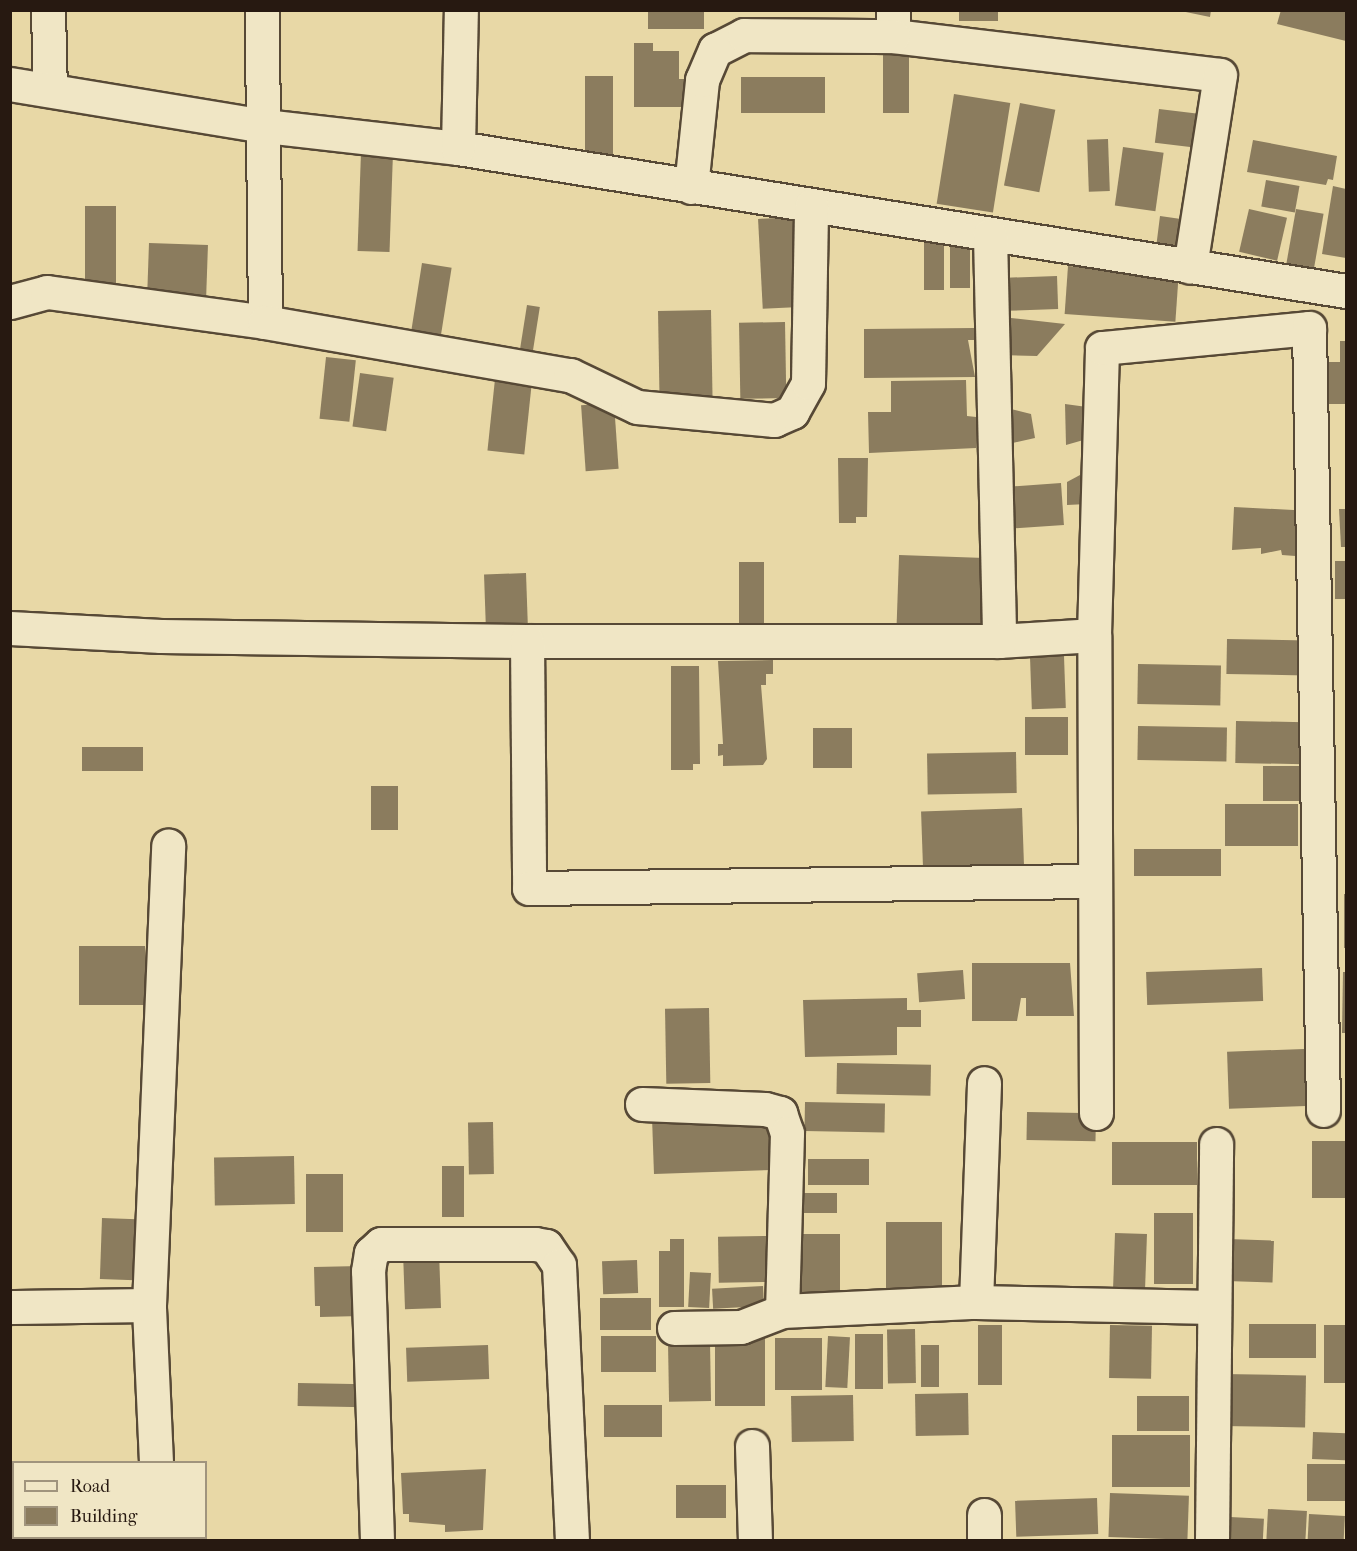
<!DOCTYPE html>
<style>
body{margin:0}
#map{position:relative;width:1357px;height:1551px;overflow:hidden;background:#e8d8a6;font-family:"IM FELL French Canon",serif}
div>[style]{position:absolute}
.building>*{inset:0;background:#8b7c5e;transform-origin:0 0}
.roads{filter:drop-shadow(2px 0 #574936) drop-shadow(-2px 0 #574936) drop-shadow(0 2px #574936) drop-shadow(0 -2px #574936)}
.street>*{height:33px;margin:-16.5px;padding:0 16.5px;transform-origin:16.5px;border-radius:16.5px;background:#f0e6c5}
span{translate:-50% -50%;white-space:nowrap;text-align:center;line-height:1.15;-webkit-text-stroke:5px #f0e6c5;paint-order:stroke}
.frame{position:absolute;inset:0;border:12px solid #271911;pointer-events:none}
.legend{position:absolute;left:12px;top:1461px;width:195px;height:78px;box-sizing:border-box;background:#f0e6c5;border:2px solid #a0947d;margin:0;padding:8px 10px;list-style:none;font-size:18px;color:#271911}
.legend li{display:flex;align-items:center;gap:12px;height:30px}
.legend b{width:30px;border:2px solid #a0947d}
</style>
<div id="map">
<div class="building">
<i style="left:648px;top:10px;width:56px;height:19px"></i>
<i style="left:959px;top:10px;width:39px;height:11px"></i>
<i style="clip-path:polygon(1176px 10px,1211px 10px,1210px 17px)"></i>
<i style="clip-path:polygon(1281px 10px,1346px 10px,1346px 41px,1277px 24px)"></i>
<i style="clip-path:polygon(634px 43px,653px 43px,653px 51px,679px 51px,679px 79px,687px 79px,687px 107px,634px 107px)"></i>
<i style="left:883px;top:47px;width:26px;height:66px"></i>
<i style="left:585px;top:76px;width:28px;height:80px"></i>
<i style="left:825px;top:77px;width:36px;height:84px;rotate:90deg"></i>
<i style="left:954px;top:94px;width:57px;height:111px;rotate:9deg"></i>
<i style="left:1020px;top:103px;width:36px;height:84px;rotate:11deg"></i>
<i style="left:1159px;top:109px;width:46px;height:34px;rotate:7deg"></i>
<i style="left:1108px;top:139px;width:52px;height:21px;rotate:88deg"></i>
<i style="clip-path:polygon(1253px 140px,1337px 156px,1333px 180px,1328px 179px,1326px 185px,1247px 172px)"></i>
<i style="left:1123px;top:147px;width:41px;height:59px;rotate:8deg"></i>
<i style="left:361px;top:152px;width:32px;height:99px;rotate:2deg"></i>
<i style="left:1266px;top:180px;width:34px;height:27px;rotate:10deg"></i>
<i style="clip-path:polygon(1333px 186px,1346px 189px,1346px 258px,1322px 254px)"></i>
<i style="left:85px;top:206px;width:31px;height:85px"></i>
<i style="left:1249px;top:209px;width:39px;height:44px;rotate:13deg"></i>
<i style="left:1296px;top:209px;width:28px;height:56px;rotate:10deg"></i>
<i style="clip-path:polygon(1160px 216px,1188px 220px,1185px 247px,1156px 248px)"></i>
<i style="left:795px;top:217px;width:90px;height:37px;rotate:87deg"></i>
<i style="left:924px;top:238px;width:20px;height:52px"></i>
<i style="left:950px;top:240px;width:20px;height:48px"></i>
<i style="left:149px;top:243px;width:59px;height:55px;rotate:2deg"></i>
<i style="left:422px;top:263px;width:30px;height:71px;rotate:9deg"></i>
<i style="left:1068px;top:266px;width:111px;height:48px;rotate:4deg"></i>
<i style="left:1057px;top:276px;width:33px;height:51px;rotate:88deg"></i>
<i style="left:527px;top:305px;width:13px;height:47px;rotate:9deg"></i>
<i style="left:711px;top:310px;width:88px;height:53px;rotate:89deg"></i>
<i style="clip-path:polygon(1002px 317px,1065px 324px,1037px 356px,1000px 355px)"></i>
<i style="left:785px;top:322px;width:76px;height:46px;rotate:89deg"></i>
<i style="clip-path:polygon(974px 328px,974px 340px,968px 340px,975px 377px,864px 378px,864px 329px)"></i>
<i style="clip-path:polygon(1340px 341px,1346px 341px,1346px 404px,1327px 404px,1326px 362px,1340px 362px)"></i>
<i style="left:326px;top:357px;width:30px;height:62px;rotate:6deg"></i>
<i style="left:360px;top:373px;width:34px;height:54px;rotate:8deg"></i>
<i style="left:495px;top:379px;width:37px;height:72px;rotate:6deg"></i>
<i style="clip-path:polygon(966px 380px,967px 416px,976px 417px,976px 448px,869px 453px,868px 412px,891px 412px,891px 381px)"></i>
<i style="left:614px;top:403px;width:66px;height:33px;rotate:86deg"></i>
<i style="clip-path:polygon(1065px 404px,1087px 407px,1087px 439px,1066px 445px)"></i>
<i style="clip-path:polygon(1007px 408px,1031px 414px,1035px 438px,1008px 444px)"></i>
<i style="clip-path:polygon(838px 458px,868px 458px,867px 517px,856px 517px,856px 523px,839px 523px)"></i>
<i style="clip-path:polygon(1080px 475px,1087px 504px,1067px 505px,1067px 482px)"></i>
<i style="left:1061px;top:483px;width:42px;height:52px;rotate:86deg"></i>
<i style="clip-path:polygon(1234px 507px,1312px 511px,1309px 557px,1282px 555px,1281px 550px,1261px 554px,1261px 548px,1232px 550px)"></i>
<i style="clip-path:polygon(1339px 509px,1346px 509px,1346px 547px,1341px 547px)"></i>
<i style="left:985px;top:558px;width:71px;height:86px;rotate:92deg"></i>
<i style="left:1335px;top:561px;width:11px;height:38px"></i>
<i style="left:739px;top:562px;width:25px;height:62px"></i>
<i style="left:526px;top:573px;width:60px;height:42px;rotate:88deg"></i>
<i style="left:1227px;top:639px;width:80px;height:35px;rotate:1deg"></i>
<i style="left:1064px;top:656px;width:52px;height:34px;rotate:88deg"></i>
<i style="clip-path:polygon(773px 660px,773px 674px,766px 674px,766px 685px,761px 685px,767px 759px,763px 765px,723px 766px,723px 755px,718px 756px,718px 744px,723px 744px,718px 661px)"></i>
<i style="left:1138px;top:664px;width:83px;height:40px;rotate:1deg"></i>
<i style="clip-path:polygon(671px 666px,699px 666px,700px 764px,693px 764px,693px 770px,671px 770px)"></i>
<i style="left:1025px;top:717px;width:43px;height:38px"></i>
<i style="left:1236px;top:721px;width:69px;height:42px;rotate:1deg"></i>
<i style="left:1138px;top:726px;width:89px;height:34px;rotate:1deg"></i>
<i style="left:852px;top:728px;width:40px;height:39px;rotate:90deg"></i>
<i style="left:143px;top:747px;width:24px;height:61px;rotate:90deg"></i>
<i style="left:1016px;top:752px;width:41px;height:89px;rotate:89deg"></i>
<i style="left:1263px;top:766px;width:47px;height:35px"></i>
<i style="left:371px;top:786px;width:27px;height:44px"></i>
<i style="left:1298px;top:804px;width:42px;height:73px;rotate:90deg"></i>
<i style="left:1022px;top:808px;width:63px;height:101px;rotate:88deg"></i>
<i style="left:1134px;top:849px;width:87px;height:27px"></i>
<i style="left:1344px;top:894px;width:2px;height:54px"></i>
<i style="left:145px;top:946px;width:59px;height:66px;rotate:90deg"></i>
<i style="clip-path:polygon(972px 963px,1070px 963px,1074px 1016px,1026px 1016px,1026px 998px,1021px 998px,1017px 1021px,972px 1021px)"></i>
<i style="left:1262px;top:968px;width:33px;height:116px;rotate:88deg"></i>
<i style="left:963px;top:970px;width:29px;height:46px;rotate:86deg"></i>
<i style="clip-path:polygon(1343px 972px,1346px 972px,1346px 1033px,1342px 1033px)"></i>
<i style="clip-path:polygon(907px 998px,907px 1010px,921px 1010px,921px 1027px,897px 1027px,897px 1055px,805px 1057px,803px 1000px)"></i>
<i style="left:709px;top:1008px;width:75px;height:44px;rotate:89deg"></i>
<i style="left:1304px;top:1049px;width:57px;height:77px;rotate:88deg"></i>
<i style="left:837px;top:1063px;width:94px;height:31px;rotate:1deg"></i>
<i style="left:805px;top:1102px;width:80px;height:29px;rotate:1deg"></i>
<i style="left:1027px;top:1112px;width:69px;height:28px;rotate:1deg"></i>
<i style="left:771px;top:1115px;width:55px;height:119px;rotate:88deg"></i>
<i style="left:493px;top:1122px;width:52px;height:25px;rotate:89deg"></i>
<i style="left:1312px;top:1141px;width:34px;height:57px"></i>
<i style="left:1197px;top:1142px;width:43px;height:85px;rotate:90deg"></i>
<i style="left:294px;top:1156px;width:48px;height:80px;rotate:89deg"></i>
<i style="left:808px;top:1159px;width:61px;height:26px"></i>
<i style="left:442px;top:1166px;width:22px;height:51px"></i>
<i style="left:306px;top:1174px;width:37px;height:58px"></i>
<i style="left:837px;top:1193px;width:20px;height:37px;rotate:90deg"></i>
<i style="left:1154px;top:1213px;width:39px;height:71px"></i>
<i style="left:102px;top:1218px;width:35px;height:61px;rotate:2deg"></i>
<i style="left:886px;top:1222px;width:56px;height:68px"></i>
<i style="left:1115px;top:1233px;width:32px;height:57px;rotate:2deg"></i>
<i style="left:795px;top:1234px;width:45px;height:70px"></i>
<i style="left:766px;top:1236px;width:46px;height:48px;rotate:89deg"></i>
<i style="clip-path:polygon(670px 1239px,684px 1239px,684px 1307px,659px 1307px,659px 1251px,670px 1251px)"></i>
<i style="left:1228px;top:1239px;width:46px;height:42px;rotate:2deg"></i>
<i style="left:439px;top:1251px;width:57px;height:36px;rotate:88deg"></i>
<i style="left:637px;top:1260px;width:33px;height:35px;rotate:88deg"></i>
<i style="clip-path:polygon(360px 1266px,361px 1316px,320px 1317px,320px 1306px,315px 1306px,314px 1267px)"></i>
<i style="left:690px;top:1272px;width:21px;height:35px;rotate:3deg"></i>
<i style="left:763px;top:1286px;width:20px;height:51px;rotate:87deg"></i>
<i style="left:600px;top:1298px;width:51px;height:32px"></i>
<i style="left:1249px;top:1324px;width:67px;height:34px"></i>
<i style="left:978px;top:1325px;width:24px;height:60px"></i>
<i style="left:1110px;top:1325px;width:42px;height:53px;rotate:1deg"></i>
<i style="left:1324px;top:1325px;width:22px;height:58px"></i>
<i style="left:915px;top:1329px;width:54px;height:28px;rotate:89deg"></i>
<i style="left:883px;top:1334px;width:55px;height:28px;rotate:90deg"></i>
<i style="left:715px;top:1335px;width:50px;height:71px"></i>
<i style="left:601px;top:1336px;width:55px;height:36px"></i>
<i style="left:828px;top:1336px;width:22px;height:51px;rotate:3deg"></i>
<i style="left:775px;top:1338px;width:47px;height:52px"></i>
<i style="left:710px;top:1342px;width:59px;height:42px;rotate:89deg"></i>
<i style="left:488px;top:1345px;width:34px;height:82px;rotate:88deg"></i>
<i style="left:921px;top:1345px;width:18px;height:42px"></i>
<i style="left:1223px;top:1374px;width:83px;height:52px;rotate:1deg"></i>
<i style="left:298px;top:1383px;width:68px;height:23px;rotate:1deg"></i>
<i style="left:968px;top:1393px;width:42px;height:53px;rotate:89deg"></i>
<i style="left:853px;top:1395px;width:46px;height:62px;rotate:89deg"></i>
<i style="left:1137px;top:1396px;width:52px;height:35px"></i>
<i style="left:662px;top:1405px;width:32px;height:58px;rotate:90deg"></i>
<i style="left:1313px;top:1432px;width:33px;height:27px;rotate:2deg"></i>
<i style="left:1190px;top:1435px;width:52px;height:78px;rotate:90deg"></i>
<i style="left:1307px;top:1464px;width:39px;height:37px"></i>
<i style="clip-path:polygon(486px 1469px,483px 1530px,445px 1532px,445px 1525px,409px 1522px,409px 1514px,403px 1514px,401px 1473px)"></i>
<i style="left:676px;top:1485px;width:50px;height:33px"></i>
<i style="left:1110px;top:1493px;width:79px;height:44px;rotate:2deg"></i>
<i style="left:1097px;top:1498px;width:36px;height:82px;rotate:88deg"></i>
<i style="left:1268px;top:1509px;width:39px;height:31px;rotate:3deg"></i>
<i style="left:1309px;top:1514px;width:36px;height:26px;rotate:3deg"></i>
<i style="left:1230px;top:1517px;width:34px;height:23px;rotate:3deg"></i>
</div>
<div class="roads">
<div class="street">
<i style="left:48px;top:10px;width:80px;rotate:88.6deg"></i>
<i style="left:893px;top:10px;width:26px;rotate:90deg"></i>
<i style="left:893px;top:36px;width:329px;rotate:6.8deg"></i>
<i style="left:1220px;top:75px;width:194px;rotate:98.9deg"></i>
<i style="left:10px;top:84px;width:258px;rotate:9.4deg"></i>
<i style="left:265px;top:126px;width:194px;rotate:6.5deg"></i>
<i style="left:458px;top:148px;width:899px;rotate:9.15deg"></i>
<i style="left:458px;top:148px;width:138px;rotate:-88.8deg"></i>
<i style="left:691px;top:187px;width:108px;rotate:-84.1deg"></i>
<i style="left:702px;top:80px;width:33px;rotate:-67deg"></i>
<i style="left:715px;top:50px;width:33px;rotate:-27deg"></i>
<i style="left:744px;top:35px;width:149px;rotate:0.4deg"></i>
<i style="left:990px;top:235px;width:406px;rotate:88.7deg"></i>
<i style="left:999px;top:641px;width:95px;rotate:-3.6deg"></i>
<i style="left:10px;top:302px;width:38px;rotate:-15deg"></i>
<i style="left:47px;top:292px;width:220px;rotate:7.8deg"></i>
<i style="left:265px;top:322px;width:312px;rotate:-90.6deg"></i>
<i style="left:265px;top:322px;width:310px;rotate:9.9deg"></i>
<i style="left:570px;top:375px;width:74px;rotate:25.5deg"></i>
<i style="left:637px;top:407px;width:138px;rotate:5.4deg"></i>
<i style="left:774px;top:420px;width:20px;rotate:-24deg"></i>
<i style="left:792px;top:412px;width:33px;rotate:-61deg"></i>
<i style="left:808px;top:383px;width:177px;rotate:-89deg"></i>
<i style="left:10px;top:628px;width:151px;rotate:3deg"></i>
<i style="left:161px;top:636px;width:366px;rotate:0.8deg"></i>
<i style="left:527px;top:641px;width:472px"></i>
<i style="left:527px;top:641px;width:247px;rotate:89.5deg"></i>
<i style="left:529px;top:888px;width:564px;rotate:-0.71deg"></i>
<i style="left:642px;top:1104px;width:123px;rotate:2.3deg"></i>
<i style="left:765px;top:1109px;width:16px;rotate:15deg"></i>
<i style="left:780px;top:1113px;width:21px;rotate:71deg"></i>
<i style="left:787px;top:1133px;width:178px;rotate:91.6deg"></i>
<i style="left:782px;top:1311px;width:194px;rotate:-2.7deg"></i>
<i style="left:976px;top:1302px;width:237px;rotate:1.2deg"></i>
<i style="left:1096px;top:1113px;width:478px;rotate:-90.2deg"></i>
<i style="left:1094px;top:635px;width:287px;rotate:-88.4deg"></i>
<i style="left:1102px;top:348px;width:208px;rotate:-5.5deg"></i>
<i style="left:1309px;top:328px;width:782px;rotate:88.97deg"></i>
<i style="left:976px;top:1302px;width:219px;rotate:-87.9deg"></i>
<i style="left:10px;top:1307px;width:139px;rotate:-0.8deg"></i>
<i style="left:674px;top:1328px;width:67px;rotate:-0.9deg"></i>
<i style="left:741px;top:1327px;width:44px;rotate:-21.3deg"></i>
<i style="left:752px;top:1446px;width:94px;rotate:88.2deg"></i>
<i style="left:156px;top:1462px;width:157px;rotate:-92.6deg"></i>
<i style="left:149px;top:1305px;width:460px;rotate:-87.6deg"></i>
<i style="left:10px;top:1485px;width:4px"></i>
<i style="left:984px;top:1515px;width:25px;rotate:90deg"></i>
<i style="left:160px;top:1538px;width:2px;rotate:63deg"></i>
<i style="left:377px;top:1540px;width:269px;rotate:-91.9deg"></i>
<i style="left:368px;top:1271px;width:18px;rotate:-81deg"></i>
<i style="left:371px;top:1253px;width:13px;rotate:-42deg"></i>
<i style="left:381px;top:1244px;width:154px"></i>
<i style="left:535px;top:1244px;width:11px;rotate:10deg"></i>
<i style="left:546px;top:1246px;width:23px;rotate:56deg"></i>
<i style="left:559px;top:1265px;width:275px;rotate:87.3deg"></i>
<i style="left:1212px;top:1540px;width:396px;rotate:-89.4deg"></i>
</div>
</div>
<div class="frame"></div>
<ul class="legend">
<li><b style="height:8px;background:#f0e6c5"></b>Road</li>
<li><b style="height:16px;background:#8b7c5e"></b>Building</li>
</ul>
</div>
